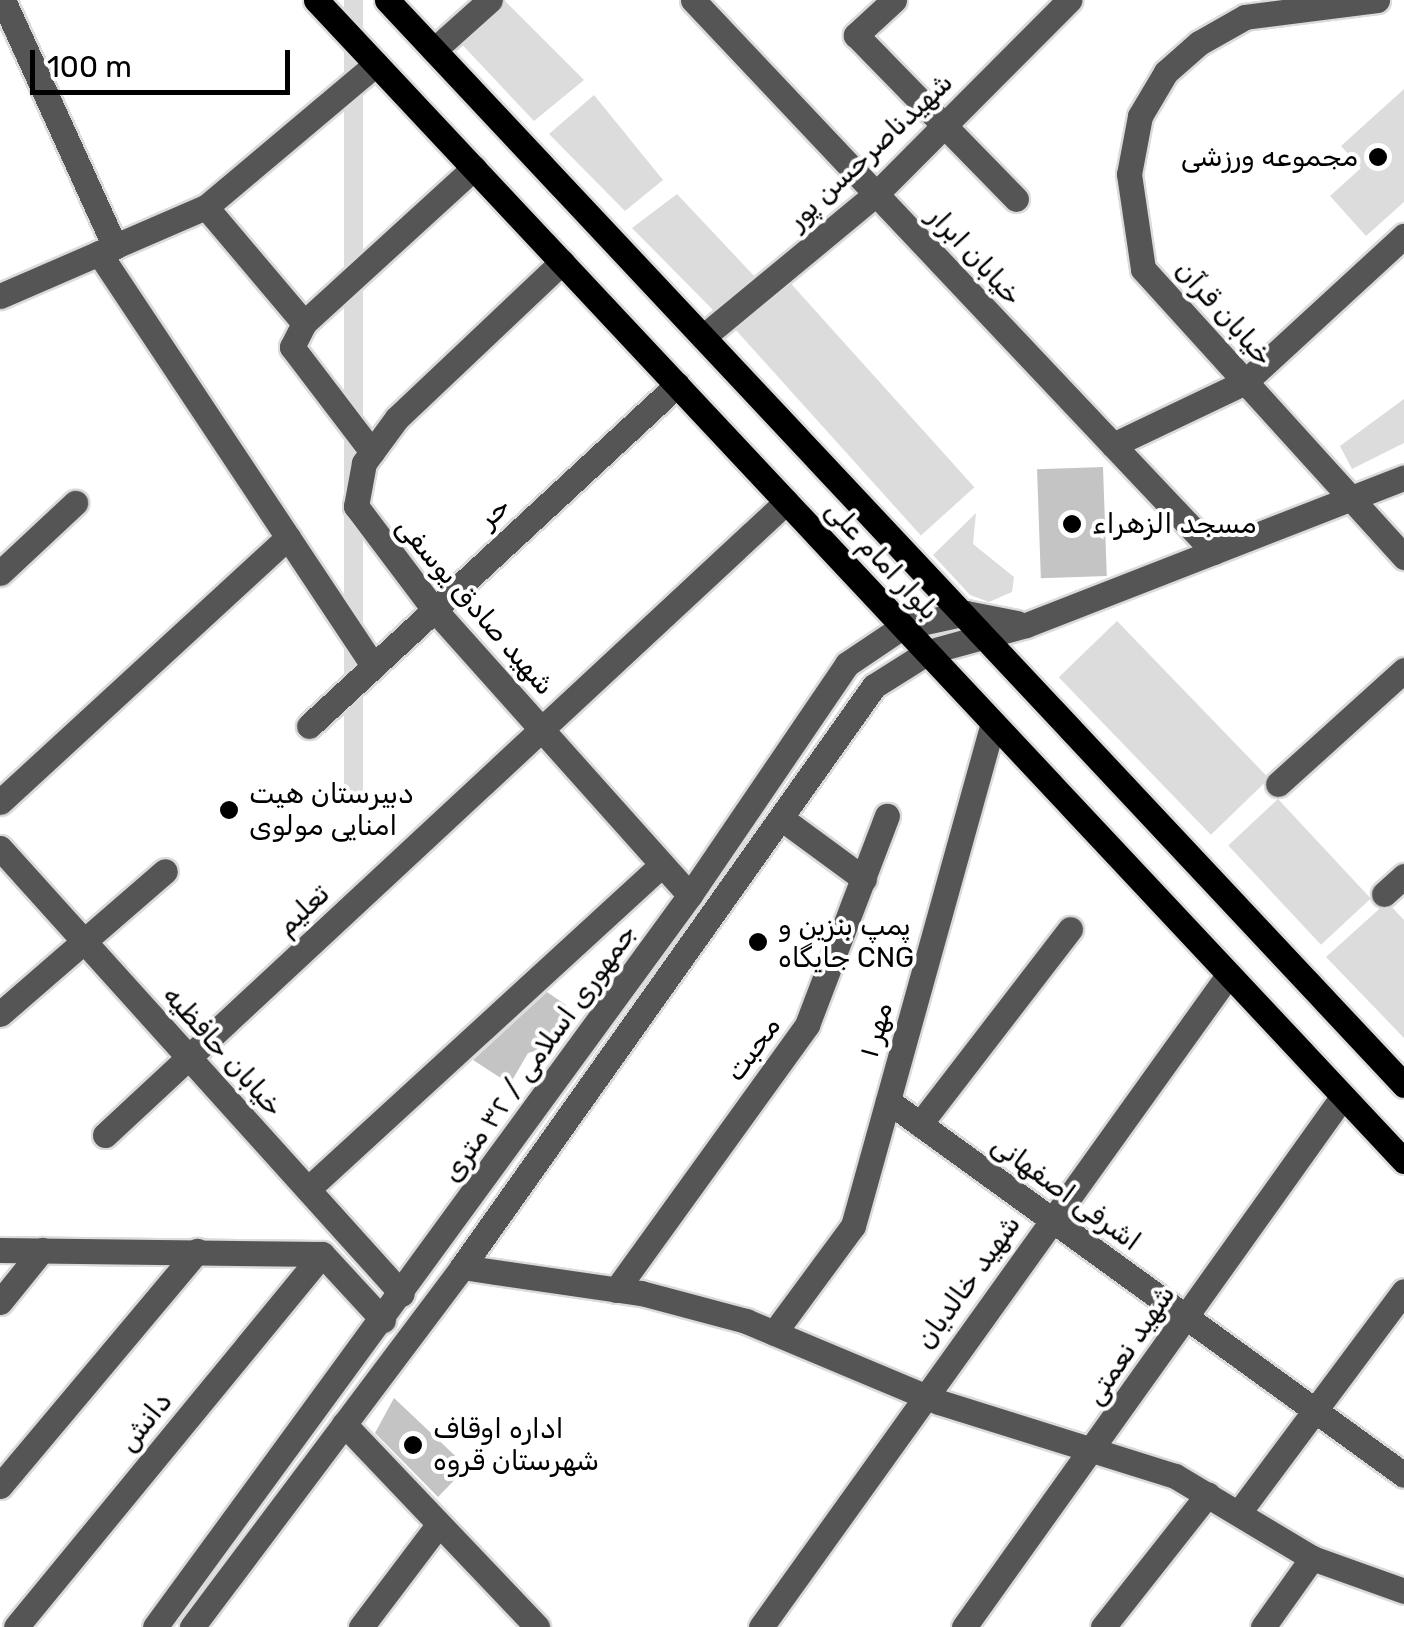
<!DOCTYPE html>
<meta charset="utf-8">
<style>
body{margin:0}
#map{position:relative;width:1404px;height:1627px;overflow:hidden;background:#fff;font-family:Rubik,"Noto Naskh Arabic",sans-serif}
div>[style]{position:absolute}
.green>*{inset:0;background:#dcdcdc;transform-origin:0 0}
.building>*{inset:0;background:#c4c4c4;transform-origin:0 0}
.roads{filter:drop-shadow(2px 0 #dbdbdb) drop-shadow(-2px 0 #dbdbdb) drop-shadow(0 2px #dbdbdb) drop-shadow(0 -2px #dbdbdb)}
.minor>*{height:25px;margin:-12.5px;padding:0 12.5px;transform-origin:12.5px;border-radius:12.5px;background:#555}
.major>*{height:25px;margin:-12.5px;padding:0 12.5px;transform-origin:12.5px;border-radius:12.5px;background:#000}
.dots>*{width:28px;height:28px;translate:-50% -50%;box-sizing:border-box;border:5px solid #fff;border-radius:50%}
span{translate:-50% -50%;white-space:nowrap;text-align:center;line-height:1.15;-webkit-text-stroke:8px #fff;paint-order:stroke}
.street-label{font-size:28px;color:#000}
.poi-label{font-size:28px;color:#000}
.right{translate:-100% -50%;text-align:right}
.left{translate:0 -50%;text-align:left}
.scale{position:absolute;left:30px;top:50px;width:260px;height:45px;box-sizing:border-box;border:5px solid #000;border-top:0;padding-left:12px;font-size:30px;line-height:35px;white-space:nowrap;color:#000;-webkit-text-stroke:8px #fff;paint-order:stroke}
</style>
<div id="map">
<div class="green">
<i style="left:344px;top:0;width:19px;height:807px"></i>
<i style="clip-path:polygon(490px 0,504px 0,584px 80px,534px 121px,454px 36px)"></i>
<i style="clip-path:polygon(1404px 89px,1404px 202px,1366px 236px,1330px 196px,1361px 168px,1341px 146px)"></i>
<i style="clip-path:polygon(594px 95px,663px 180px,625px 211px,549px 134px)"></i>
<i style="clip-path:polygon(677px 194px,756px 278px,714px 311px,632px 228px)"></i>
<i style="left:785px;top:277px;width:283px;height:72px;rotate:48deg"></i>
<i style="clip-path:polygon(1404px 399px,1404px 443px,1352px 469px,1340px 446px)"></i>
<i style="clip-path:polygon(976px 513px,973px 544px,1014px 577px,1012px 592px,989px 602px,970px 595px,933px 555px)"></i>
<i style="left:1117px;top:621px;width:219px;height:81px;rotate:46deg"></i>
<i style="left:1278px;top:799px;width:136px;height:68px;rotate:47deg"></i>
<i style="clip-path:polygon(1387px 902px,1404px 920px,1404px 1038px,1326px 957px)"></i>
</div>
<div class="building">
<i style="left:1103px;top:467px;width:109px;height:66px;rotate:88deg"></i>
<i style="clip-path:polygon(547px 992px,566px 1005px,546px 1048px,528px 1053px,510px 1084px,473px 1060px)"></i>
<i style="clip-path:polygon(394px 1398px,467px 1467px,438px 1497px,375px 1433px)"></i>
</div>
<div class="roads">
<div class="minor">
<i style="left:3px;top:0;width:271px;rotate:65.6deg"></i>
<i style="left:693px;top:0;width:759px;rotate:46.65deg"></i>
<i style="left:894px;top:0;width:52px;rotate:137.4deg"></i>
<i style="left:856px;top:35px;width:229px;rotate:45.7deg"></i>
<i style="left:1377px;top:0;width:133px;rotate:172.7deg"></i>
<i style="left:1245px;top:17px;width:53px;rotate:150.5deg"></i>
<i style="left:1199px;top:43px;width:44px;rotate:138.7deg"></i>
<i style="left:1166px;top:72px;width:51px;rotate:120.6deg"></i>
<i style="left:1140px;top:116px;width:59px;rotate:100.7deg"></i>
<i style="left:1129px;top:174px;width:96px;rotate:81.6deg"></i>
<i style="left:1143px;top:269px;width:389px;rotate:47.8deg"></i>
<i style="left:434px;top:50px;width:75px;rotate:-41.8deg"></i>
<i style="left:206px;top:207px;width:152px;rotate:49.8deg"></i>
<i style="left:99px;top:253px;width:495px;rotate:56.4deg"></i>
<i style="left:562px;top:262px;width:227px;rotate:136.6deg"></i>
<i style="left:397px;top:418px;width:56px;rotate:126.3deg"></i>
<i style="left:364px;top:463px;width:44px;rotate:100.5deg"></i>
<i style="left:356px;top:506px;width:128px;rotate:53deg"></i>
<i style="left:433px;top:608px;width:385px;rotate:48.2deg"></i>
<i style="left:0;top:296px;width:224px;rotate:-23.4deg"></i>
<i style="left:206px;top:207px;width:222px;rotate:-40.1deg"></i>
<i style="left:703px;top:337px;width:224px;rotate:-39.6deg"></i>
<i style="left:876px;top:194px;width:274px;rotate:-45.1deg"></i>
<i style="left:1113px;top:445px;width:146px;rotate:-25.5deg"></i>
<i style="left:1245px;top:382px;width:216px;rotate:-42.6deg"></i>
<i style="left:372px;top:452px;width:132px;rotate:-127.3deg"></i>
<i style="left:292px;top:347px;width:27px;rotate:-63deg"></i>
<i style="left:304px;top:323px;width:230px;rotate:-42.4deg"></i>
<i style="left:0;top:573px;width:103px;rotate:-43deg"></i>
<i style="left:309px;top:726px;width:502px;rotate:-42.82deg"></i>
<i style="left:1278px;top:784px;width:170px;rotate:-42.1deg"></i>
<i style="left:0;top:802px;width:391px;rotate:-42.6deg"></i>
<i style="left:781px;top:818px;width:103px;rotate:36.3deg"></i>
<i style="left:0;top:848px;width:600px;rotate:47.97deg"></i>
<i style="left:1384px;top:894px;width:27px;rotate:-42deg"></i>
<i style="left:0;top:1014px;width:218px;rotate:-40.9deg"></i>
<i style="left:888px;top:1101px;width:637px;rotate:35.93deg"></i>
<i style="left:920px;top:1124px;width:246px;rotate:-52.4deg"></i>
<i style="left:105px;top:1135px;width:930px;rotate:-42.91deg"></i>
<i style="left:308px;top:1189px;width:478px;rotate:-42.5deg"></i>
<i style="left:0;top:1250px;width:322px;rotate:0.7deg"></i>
<i style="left:322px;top:1254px;width:90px;rotate:47.3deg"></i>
<i style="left:462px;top:1267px;width:181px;rotate:8.3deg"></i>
<i style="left:641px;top:1293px;width:109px;rotate:14.9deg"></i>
<i style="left:746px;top:1321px;width:209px;rotate:22.8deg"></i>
<i style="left:939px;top:1402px;width:247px;rotate:17.4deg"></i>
<i style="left:1175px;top:1476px;width:160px;rotate:30.9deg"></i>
<i style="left:1312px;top:1558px;width:98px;rotate:19.7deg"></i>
<i style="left:616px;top:1290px;width:327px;rotate:-54.2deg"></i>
<i style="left:807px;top:1025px;width:224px;rotate:-69.1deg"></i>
<i style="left:0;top:1302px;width:67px;rotate:-51.1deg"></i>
<i style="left:774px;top:1333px;width:133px;rotate:-53.6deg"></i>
<i style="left:853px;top:1226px;width:522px;rotate:-74.45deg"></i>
<i style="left:344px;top:1424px;width:280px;rotate:46.4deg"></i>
<i style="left:0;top:1486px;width:307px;rotate:-50deg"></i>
<i style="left:1240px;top:1511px;width:274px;rotate:-53.3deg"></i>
<i style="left:16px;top:1627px;width:482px;rotate:-50.6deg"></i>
<i style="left:155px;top:1627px;width:907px;rotate:-53.84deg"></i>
<i style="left:690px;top:895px;width:279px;rotate:-55.8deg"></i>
<i style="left:847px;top:664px;width:66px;rotate:-33.9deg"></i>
<i style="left:902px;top:627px;width:66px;rotate:-12.3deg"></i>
<i style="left:966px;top:613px;width:52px;rotate:11.1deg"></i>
<i style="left:192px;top:1627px;width:450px;rotate:-53.1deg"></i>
<i style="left:462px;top:1267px;width:712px;rotate:-54.66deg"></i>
<i style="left:874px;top:686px;width:64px;rotate:-32.2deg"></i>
<i style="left:928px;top:652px;width:102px;rotate:-15.4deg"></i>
<i style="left:1026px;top:625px;width:406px;rotate:-21.3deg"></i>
<i style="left:361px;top:1627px;width:129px;rotate:-52.9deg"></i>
<i style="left:761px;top:1627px;width:803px;rotate:-54.37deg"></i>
<i style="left:964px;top:1627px;width:652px;rotate:-54.48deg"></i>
<i style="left:1103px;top:1627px;width:169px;rotate:-51.7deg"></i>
<i style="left:1263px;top:1627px;width:85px;rotate:-54.6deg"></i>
</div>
<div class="major">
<i style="left:316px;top:0;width:1591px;rotate:46.86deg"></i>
<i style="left:387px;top:0;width:1487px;rotate:46.85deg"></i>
</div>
</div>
<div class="dots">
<i style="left:1378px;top:157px;background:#000"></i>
<i style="left:1072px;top:524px;background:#000"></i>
<i style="left:229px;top:810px;background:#000"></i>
<i style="left:758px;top:942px;background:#000"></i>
<i style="left:413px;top:1445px;background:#000"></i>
</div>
<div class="street-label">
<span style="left:870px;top:151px;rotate:-43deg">شهیدناصرحسن پور</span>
<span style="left:975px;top:256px;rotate:47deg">خیابان ابرار</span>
<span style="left:1224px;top:313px;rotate:48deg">خیابان قرآن</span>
<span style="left:494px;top:512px;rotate:-42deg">حر</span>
<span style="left:882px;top:560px;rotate:47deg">بلوار امام علی</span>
<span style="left:475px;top:606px;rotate:49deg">شهید صادق یوسفی</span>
<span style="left:303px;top:910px;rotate:-43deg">تعلیم</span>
<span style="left:876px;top:1030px;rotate:-74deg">مهر ۱</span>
<span style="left:753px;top:1049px;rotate:-54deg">محبت</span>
<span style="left:223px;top:1051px;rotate:48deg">خیابان حافظیه</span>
<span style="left:539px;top:1053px;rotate:-54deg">جمهوری اسلامی / ۳۲ متری</span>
<span style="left:1066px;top:1193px;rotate:36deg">اشرفی اصفهانی</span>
<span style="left:968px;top:1282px;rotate:-54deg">شهید خالدیان</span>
<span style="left:1130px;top:1345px;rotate:-56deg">شهید نعمتی</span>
<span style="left:145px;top:1422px;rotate:-51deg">دانش</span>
</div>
<div class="poi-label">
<span class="right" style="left:1358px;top:157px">مجموعه ورزشی</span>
<span class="left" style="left:1092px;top:524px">مسجد الزهراء</span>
<span class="left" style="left:249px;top:810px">دبیرستان هیت<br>امنایی مولوی</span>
<span class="left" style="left:778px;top:942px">پمپ بنزین و<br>جایگاه CNG</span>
<span class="left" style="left:433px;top:1445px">اداره اوقاف<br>شهرستان قروه</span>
</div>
<div class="scale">100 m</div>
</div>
